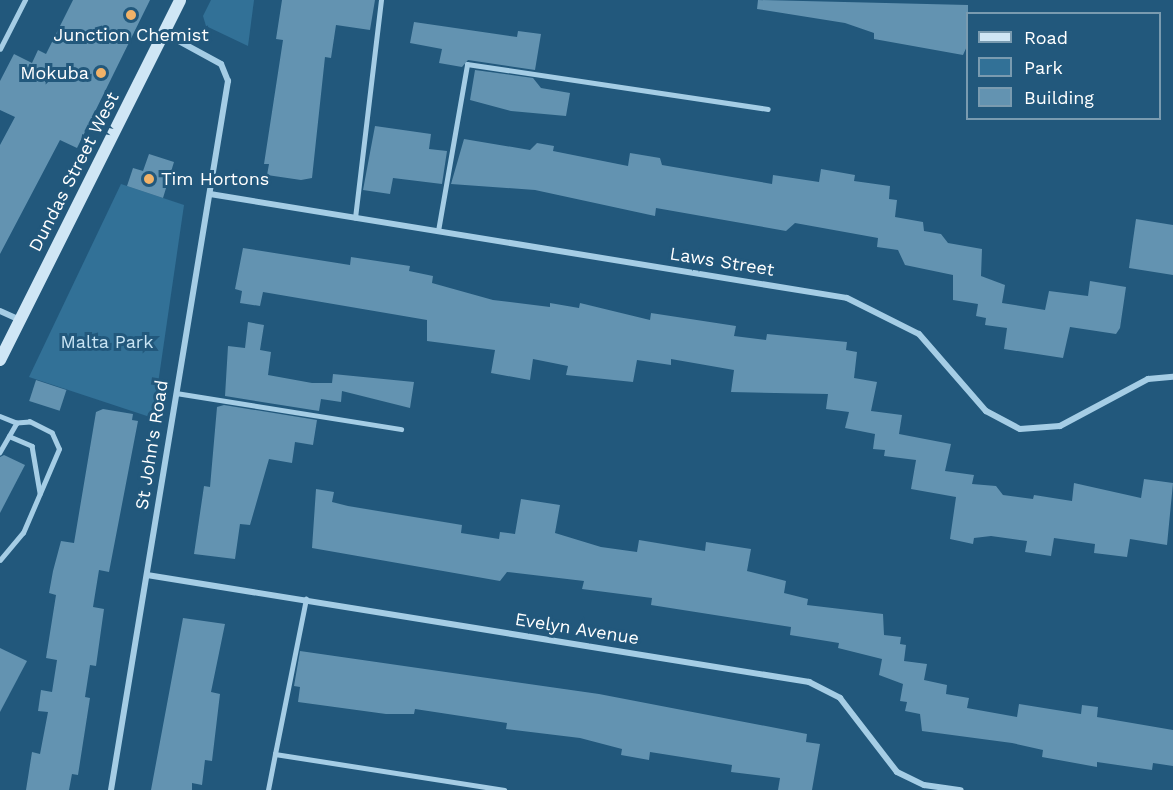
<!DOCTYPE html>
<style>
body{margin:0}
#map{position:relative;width:1173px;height:790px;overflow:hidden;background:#22587c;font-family:"Work Sans",sans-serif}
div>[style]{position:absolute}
.green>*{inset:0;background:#327197}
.building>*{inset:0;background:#6393b1;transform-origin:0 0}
.lane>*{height:4.5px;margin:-2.25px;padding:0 2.25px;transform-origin:2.25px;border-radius:2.25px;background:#a5cde5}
.street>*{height:6px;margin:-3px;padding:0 3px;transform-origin:3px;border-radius:3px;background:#a5cde5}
.secondary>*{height:12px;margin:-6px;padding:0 6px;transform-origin:6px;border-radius:6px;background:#cfe6f5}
.dots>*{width:16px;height:16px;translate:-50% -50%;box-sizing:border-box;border:3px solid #22587c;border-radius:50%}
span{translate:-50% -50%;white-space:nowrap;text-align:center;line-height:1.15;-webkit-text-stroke:6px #22587c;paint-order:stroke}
.poi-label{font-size:18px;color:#fff}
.right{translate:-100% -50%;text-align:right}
.left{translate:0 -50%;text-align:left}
.street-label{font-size:18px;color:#fff}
.park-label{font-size:18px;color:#c8e4f4}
.legend{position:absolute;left:966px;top:12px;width:195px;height:108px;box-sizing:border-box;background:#22587c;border:2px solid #7a9bb0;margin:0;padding:8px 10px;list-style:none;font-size:18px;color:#fff}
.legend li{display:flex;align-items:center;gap:12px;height:30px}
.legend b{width:30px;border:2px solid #7a9bb0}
</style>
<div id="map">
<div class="green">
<i style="clip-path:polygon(211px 0,254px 0,248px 46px,206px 26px,203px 16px)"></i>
<i style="clip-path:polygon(121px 184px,184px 205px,153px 418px,29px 377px)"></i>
</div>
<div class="building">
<i style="clip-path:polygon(73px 0,150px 0,77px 148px,60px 140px,0 254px,0 145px,15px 117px,0 110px,0 81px,14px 54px,32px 63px,38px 50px,46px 54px)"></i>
<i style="clip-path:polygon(282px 0,375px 0,370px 30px,336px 25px,331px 58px,325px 57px,312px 178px,301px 180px,267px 175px,269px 164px,264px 164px,283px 40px,276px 39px)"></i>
<i style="clip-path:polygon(758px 0,968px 5px,968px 44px,963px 55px,874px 39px,874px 33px,845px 23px,757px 9px)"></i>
<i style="clip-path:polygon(414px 22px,517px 37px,518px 31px,541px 34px,535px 70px,468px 60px,462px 67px,439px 63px,442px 49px,410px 43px)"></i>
<i style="clip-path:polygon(475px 70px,533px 78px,541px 88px,570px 93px,566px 116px,511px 111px,470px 100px)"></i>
<i style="clip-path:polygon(375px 126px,431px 134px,429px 149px,447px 151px,442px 184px,393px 178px,390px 194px,363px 190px)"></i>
<i style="clip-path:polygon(464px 139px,530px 150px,537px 143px,554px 146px,553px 151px,628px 166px,630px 153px,660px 158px,662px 165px,772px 184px,773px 175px,819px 182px,821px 169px,855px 175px,854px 181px,890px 186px,889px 199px,897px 200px,895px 217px,923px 222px,924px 231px,941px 234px,948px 243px,982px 249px,981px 276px,1005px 285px,1002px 303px,1045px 310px,1049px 291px,1088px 296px,1090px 281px,1126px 287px,1120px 328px,1116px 334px,1070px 327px,1063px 358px,1004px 349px,1007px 328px,985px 325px,986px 318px,976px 316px,978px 304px,953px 300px,953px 275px,905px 265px,898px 250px,877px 247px,878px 238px,795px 223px,786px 231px,656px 208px,655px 216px,535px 190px,451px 184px)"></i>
<i style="clip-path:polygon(149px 154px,174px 162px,163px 198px,127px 186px,133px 168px,143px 171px)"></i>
<i style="clip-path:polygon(1136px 219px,1173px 225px,1173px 275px,1129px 268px)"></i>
<i style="clip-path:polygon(243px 248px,350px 265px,351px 257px,410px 266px,409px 271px,433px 276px,432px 283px,493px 300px,550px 307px,550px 303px,579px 308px,580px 303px,650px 320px,651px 313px,736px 326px,734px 336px,766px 340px,767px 334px,847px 342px,846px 350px,857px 352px,854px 378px,877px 382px,871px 411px,902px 415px,899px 434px,951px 444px,945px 471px,974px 475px,972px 484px,996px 486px,1003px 495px,1033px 499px,1034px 495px,1072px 501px,1074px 483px,1141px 498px,1144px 479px,1173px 483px,1167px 545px,1130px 539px,1127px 557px,1094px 553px,1095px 544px,1054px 538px,1051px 556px,1025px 552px,1027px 541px,991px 536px,974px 538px,973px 544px,950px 539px,956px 497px,911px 489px,916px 460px,884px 456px,885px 450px,873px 449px,875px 434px,845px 428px,849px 412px,826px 409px,828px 394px,731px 392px,734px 370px,671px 359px,671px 365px,637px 360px,633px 382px,566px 375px,568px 366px,533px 359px,530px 380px,491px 373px,495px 350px,427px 341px,427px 320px,263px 292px,260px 306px,240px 303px,242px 291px,235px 289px)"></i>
<i style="clip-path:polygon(248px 322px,264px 325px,260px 350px,271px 352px,268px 375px,312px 383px,332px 383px,333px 374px,414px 382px,410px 408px,342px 391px,341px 402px,321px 399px,319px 411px,225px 396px,228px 346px,245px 348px)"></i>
<i style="left:36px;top:380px;width:32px;height:22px;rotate:18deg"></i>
<i style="clip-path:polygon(224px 405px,317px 420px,313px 445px,295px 442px,292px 463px,269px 459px,250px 525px,240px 524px,235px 559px,194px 554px,204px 486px,210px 487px,217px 407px)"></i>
<i style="clip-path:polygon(103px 409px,133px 414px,132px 420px,138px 421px,109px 572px,99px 570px,93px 607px,104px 609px,96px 666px,90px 665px,85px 697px,90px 698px,78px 775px,72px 774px,69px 790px,26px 790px,32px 752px,40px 754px,48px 712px,38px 711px,41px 690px,52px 692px,57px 660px,46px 658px,56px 595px,49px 593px,53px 571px,61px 541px,74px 543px,96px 412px)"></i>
<i style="clip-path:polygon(4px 455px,25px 465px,0 513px,0 457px)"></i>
<i style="clip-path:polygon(316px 489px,334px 492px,332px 502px,348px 506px,462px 525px,461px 533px,499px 539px,500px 532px,515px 534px,521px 499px,560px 505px,555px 533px,601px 547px,637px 552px,639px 540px,705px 551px,706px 542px,751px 549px,747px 571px,786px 581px,784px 593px,808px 599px,807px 605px,883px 614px,884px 635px,901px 637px,900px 644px,906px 645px,904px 661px,927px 664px,924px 680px,947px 685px,946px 694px,969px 698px,967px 708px,1017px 717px,1019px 704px,1081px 714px,1082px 705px,1098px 707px,1097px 717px,1173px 730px,1173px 766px,1153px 763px,1152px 770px,1097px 762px,1097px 767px,1042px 757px,1043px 750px,1012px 743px,922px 731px,920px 714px,905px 711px,907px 702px,900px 701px,903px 684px,879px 675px,882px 659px,838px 648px,839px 643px,790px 635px,791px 627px,651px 605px,652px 598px,582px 589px,584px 581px,507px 572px,500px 581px,312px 548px)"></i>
<i style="clip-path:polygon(183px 618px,225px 624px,211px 692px,220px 694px,212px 761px,205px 760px,202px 785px,192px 783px,192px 790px,151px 790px)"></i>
<i style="clip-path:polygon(0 648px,27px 661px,0 712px)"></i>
<i style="clip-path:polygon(300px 651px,599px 694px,807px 734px,806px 742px,820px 744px,812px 790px,778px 790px,780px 778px,731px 772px,732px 765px,650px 752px,649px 760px,621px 755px,622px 749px,580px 738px,506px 729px,507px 723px,415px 709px,414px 714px,386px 714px,298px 702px,300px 687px,294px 686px)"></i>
</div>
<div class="lane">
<i style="left:0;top:49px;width:55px;rotate:-63deg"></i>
<i style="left:355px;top:218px;width:220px;rotate:-83.2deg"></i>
<i style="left:438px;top:231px;width:169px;rotate:-80.1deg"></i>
<i style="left:467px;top:64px;width:304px;rotate:8.5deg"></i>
<i style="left:176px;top:393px;width:228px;rotate:9.1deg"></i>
<i style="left:0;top:416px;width:18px;rotate:22deg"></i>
<i style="left:9px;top:436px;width:25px;rotate:23deg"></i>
<i style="left:32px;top:446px;width:48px;rotate:80.3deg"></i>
<i style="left:0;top:560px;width:35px;rotate:-50deg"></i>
<i style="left:23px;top:533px;width:91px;rotate:-66.8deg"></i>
<i style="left:59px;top:449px;width:17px;rotate:-114deg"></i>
<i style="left:52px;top:433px;width:25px;rotate:-153deg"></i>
<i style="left:30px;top:422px;width:13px;rotate:176deg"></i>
<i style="left:17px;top:423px;width:34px;rotate:120deg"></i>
<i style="left:275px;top:754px;width:158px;rotate:-78.7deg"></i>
<i style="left:268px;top:790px;width:37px;rotate:-79deg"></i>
<i style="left:275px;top:754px;width:232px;rotate:8.9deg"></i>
</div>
<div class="street">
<i style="left:210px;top:194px;width:645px;rotate:9.27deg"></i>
<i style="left:847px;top:298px;width:80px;rotate:26.6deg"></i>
<i style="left:919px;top:334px;width:102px;rotate:49deg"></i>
<i style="left:986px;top:411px;width:38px;rotate:28deg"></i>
<i style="left:1020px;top:429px;width:40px;rotate:-4.3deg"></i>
<i style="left:1060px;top:426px;width:100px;rotate:-28.1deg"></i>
<i style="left:1148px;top:379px;width:25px;rotate:-5deg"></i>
<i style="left:0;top:311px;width:22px;rotate:24deg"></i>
<i style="left:147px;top:575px;width:671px;rotate:9.18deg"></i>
<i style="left:809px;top:682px;width:35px;rotate:27deg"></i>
<i style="left:840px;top:698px;width:93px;rotate:52.4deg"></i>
<i style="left:897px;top:772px;width:30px;rotate:26deg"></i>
<i style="left:924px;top:785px;width:37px;rotate:8deg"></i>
<i style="left:111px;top:790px;width:719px;rotate:-80.63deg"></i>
<i style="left:228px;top:81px;width:18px;rotate:-112deg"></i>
<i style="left:221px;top:64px;width:65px;rotate:-151.5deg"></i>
</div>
<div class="secondary">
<i style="left:0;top:360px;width:402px;rotate:-63.4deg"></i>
</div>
<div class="dots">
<i style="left:131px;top:15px;background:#f1b268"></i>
<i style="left:101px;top:73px;background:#f1b268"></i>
<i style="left:149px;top:179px;background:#f1b268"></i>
</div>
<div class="poi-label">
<span style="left:131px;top:35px">Junction Chemist</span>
<span class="right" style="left:89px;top:73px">Mokuba</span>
<span class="left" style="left:161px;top:179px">Tim Hortons</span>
</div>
<div class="street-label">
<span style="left:74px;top:172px;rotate:-63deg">Dundas Street West</span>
<span style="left:722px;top:262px;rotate:9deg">Laws Street</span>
<span style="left:152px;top:445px;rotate:-81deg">St John's Road</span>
<span style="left:577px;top:629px;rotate:9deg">Evelyn Avenue</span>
</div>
<div class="park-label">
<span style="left:107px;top:342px">Malta Park</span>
</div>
<ul class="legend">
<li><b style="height:8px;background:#cfe6f5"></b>Road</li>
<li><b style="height:16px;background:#327197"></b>Park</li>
<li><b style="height:16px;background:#6393b1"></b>Building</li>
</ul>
</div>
